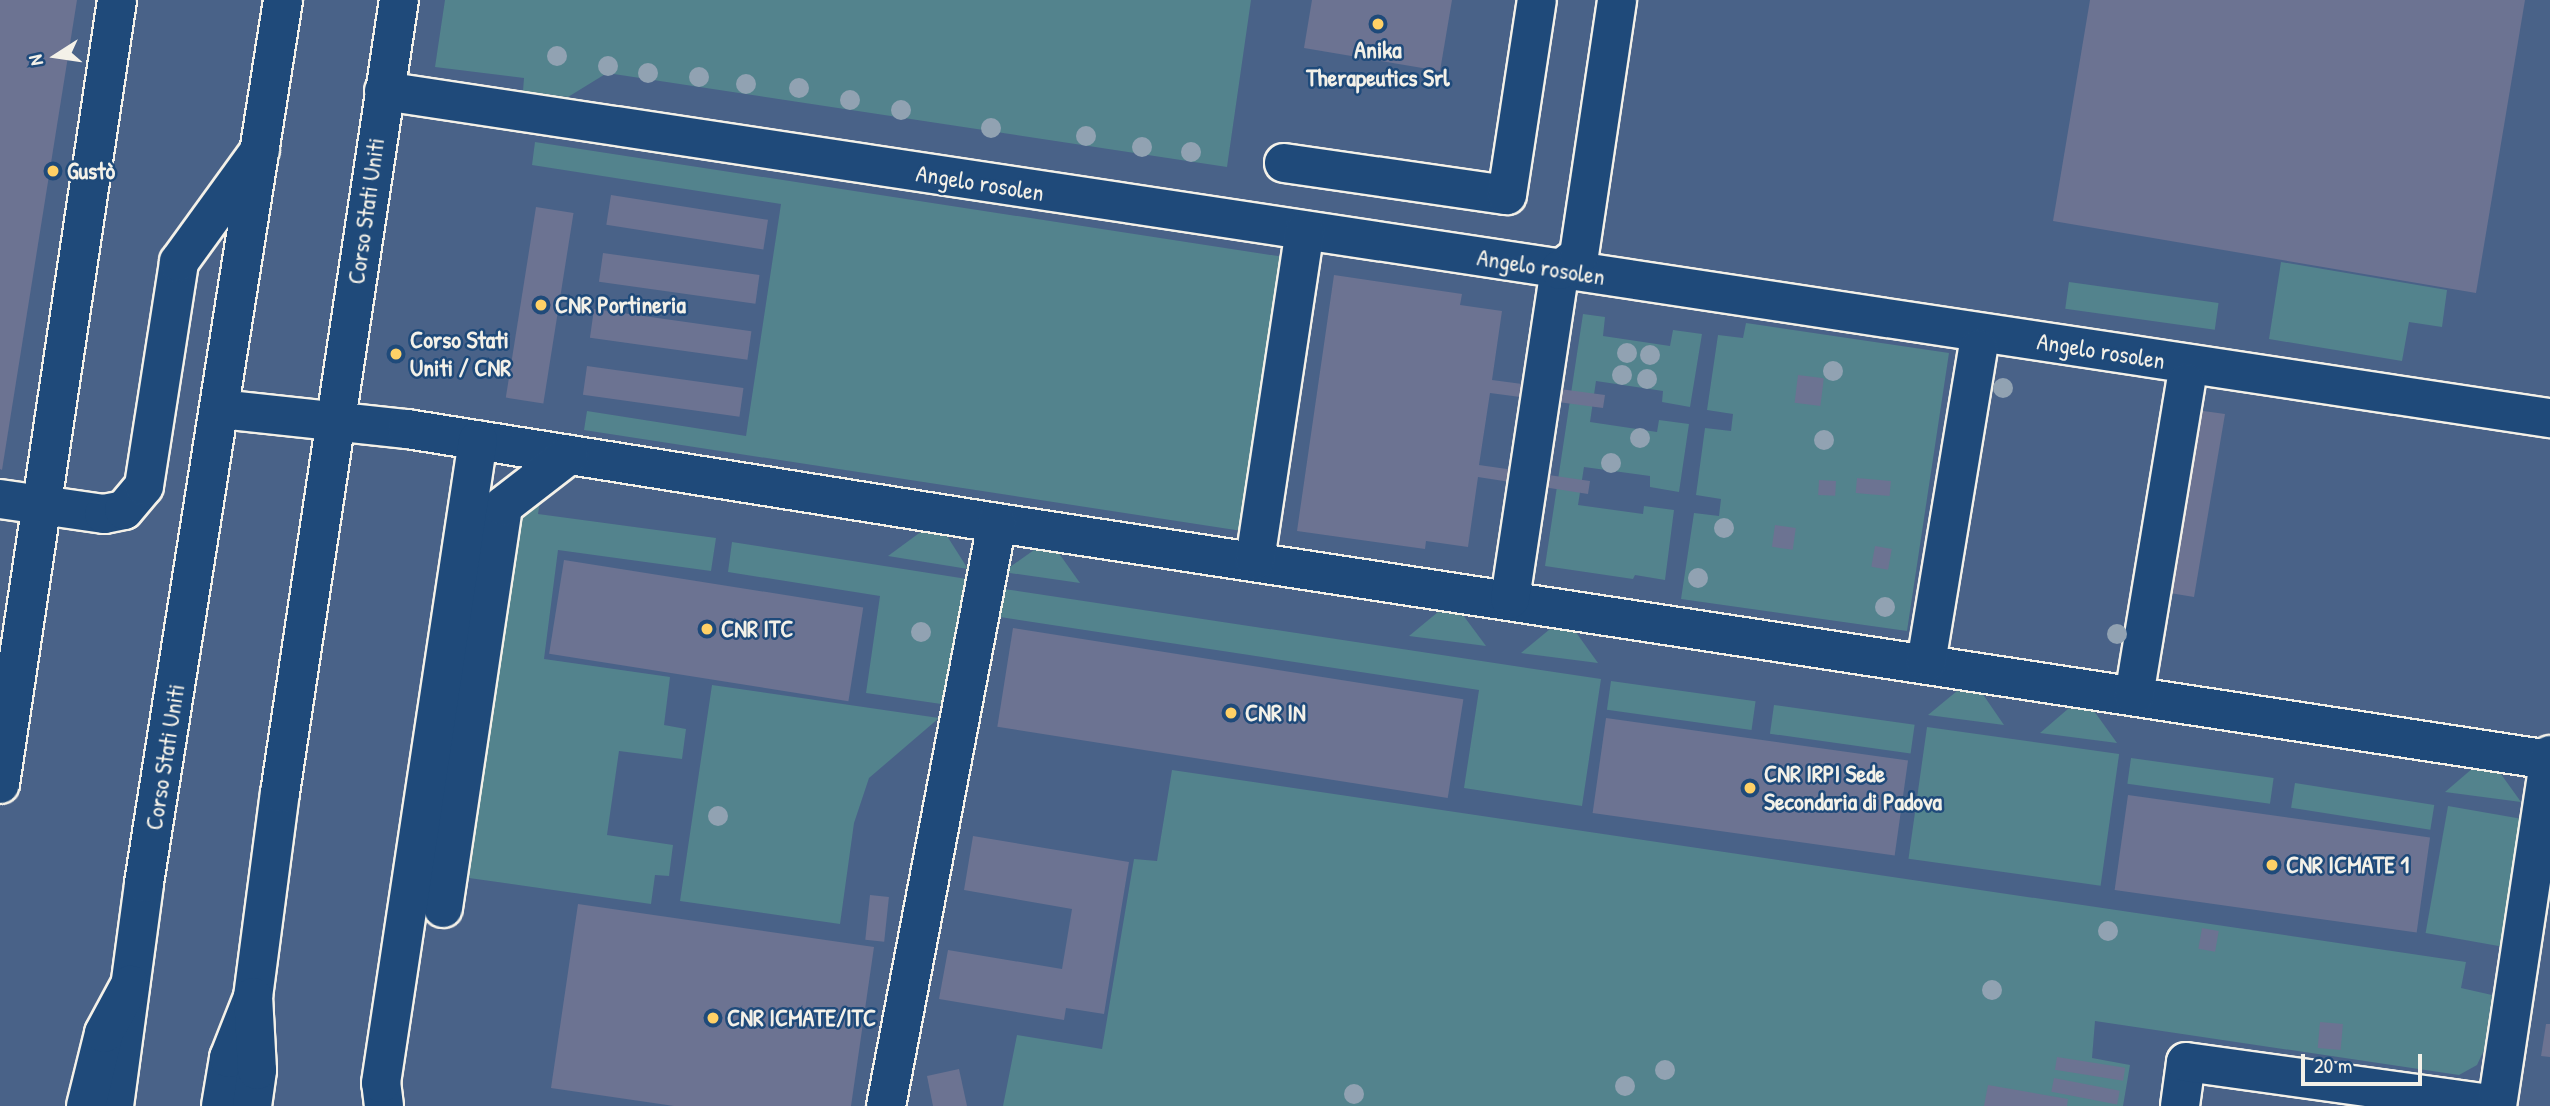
<!DOCTYPE html>
<meta charset="utf-8">
<style>
body{margin:0}
#map{position:relative;width:2550px;height:1106px;overflow:hidden;background:#365681;font-family:"Patrick Hand",sans-serif}
div>[style]{position:absolute}
.built>*{inset:0;background:#496288;transform-origin:0 0}
.green>*{inset:0;background:#53838d;transform-origin:0 0}
.building>*{inset:0;background:#6c7392;transform-origin:0 0}
.roads{filter:drop-shadow(2px 0 #f4f1e8) drop-shadow(-2px 0 #f4f1e8) drop-shadow(0 2px #f4f1e8) drop-shadow(0 -2px #f4f1e8)}
.minor>*{height:38px;margin:-19px;padding:0 19px;transform-origin:19px;border-radius:19px;background:#1f4a7a}
.major>*{height:38px;margin:-19px;padding:0 19px;transform-origin:19px;border-radius:19px;background:#1f4a7a}
.highway>*{height:38px;margin:-19px;padding:0 19px;transform-origin:19px;border-radius:19px;background:#1f4a7a}
.trees>*{width:20px;height:20px;margin:-10px;border-radius:50%;background:#91a2b2}
.dots>*{width:19px;height:19px;translate:-50% -50%;box-sizing:border-box;border:4px solid #1f4a7a;border-radius:50%}
span{translate:-50% -50%;white-space:nowrap;text-align:center;line-height:1.15;-webkit-text-stroke:5px #1f4a7a;paint-order:stroke}
.poi-label{font-size:24px;color:#f4f1e8;font-weight:700}
.left{translate:0 -50%;text-align:left}
.street-label{font-size:24px;color:#f4f1e8}
.north{position:absolute;left:21px;top:21px;width:70px;height:70px;-webkit-text-stroke:5px #1f4a7a;paint-order:stroke;rotate:258deg;font-size:19px;font-weight:700;line-height:28px;text-align:center;color:#f4f1e8}
.north::after{content:'';display:block;margin:auto;width:24px;height:32px;background:#f4f1e8;clip-path:polygon(50% 0,100% 100%,50% 72%,0 100%)}
.scale{position:absolute;left:2301px;top:1054px;width:121px;height:32px;box-sizing:border-box;border:4px solid #f4f1e8;border-top:0;padding-left:9px;font-size:21px;line-height:24px;white-space:nowrap;color:#f4f1e8;-webkit-text-stroke:5px #1f4a7a;paint-order:stroke}
</style>
<div id="map">
<div class="built">
<i style="left:0;top:0;width:2550px;height:1106px"></i>
</div>
<div class="green">
<i style="clip-path:polygon(445px 0,1251px 0,1227px 167px,607px 73px,568px 97px,523px 91px,524px 78px,435px 67px)"></i>
<i style="clip-path:polygon(535px 142px,1284px 257px,1242px 531px,584px 430px,587px 411px,746px 436px,781px 204px,532px 165px)"></i>
<i style="clip-path:polygon(2281px 262px,2447px 290px,2442px 327px,2409px 322px,2402px 361px,2269px 339px)"></i>
<i style="left:2069px;top:282px;width:151px;height:27px;rotate:8deg"></i>
<i style="clip-path:polygon(1583px 314px,1605px 317px,1603px 336px,1670px 346px,1673px 330px,1702px 334px,1690px 407px,1662px 402px,1663px 391px,1596px 381px,1590px 422px,1657px 432px,1659px 420px,1689px 424px,1679px 492px,1650px 487px,1650px 476px,1584px 467px,1578px 505px,1643px 514px,1644px 506px,1674px 510px,1665px 580px,1635px 575px,1633px 579px,1545px 566px)"></i>
<i style="clip-path:polygon(1746px 323px,1949px 353px,1907px 631px,1681px 599px,1694px 513px,1719px 516px,1721px 499px,1696px 495px,1705px 428px,1731px 431px,1733px 414px,1707px 410px,1718px 335px,1743px 338px)"></i>
<i style="clip-path:polygon(524px 479px,543px 482px,538px 514px,716px 538px,711px 571px,558px 550px,544px 659px,670px 677px,664px 725px,686px 729px,682px 759px,619px 751px,607px 835px,673px 845px,669px 876px,655px 875px,651px 904px,469px 878px)"></i>
<i style="clip-path:polygon(922px 531px,947px 536px,968px 569px,888px 556px)"></i>
<i style="clip-path:polygon(732px 542px,967px 579px,948px 705px,866px 693px,880px 596px,728px 572px)"></i>
<i style="clip-path:polygon(1034px 550px,1058px 552px,1080px 583px,1003px 572px)"></i>
<i style="clip-path:polygon(1004px 589px,1601px 679px,1582px 806px,1464px 788px,1479px 690px,1000px 617px)"></i>
<i style="clip-path:polygon(1438px 612px,1463px 615px,1486px 646px,1409px 636px)"></i>
<i style="clip-path:polygon(1550px 629px,1575px 631px,1598px 663px,1521px 653px)"></i>
<i style="left:1611px;top:681px;width:146px;height:29px;rotate:8deg"></i>
<i style="clip-path:polygon(712px 685px,939px 718px,869px 778px,854px 823px,840px 924px,680px 901px)"></i>
<i style="clip-path:polygon(1957px 691px,1982px 693px,2004px 725px,1928px 715px)"></i>
<i style="left:1774px;top:705px;width:142px;height:29px;rotate:8deg"></i>
<i style="clip-path:polygon(2069px 708px,2094px 711px,2117px 743px,2040px 733px)"></i>
<i style="left:1927px;top:727px;width:194px;height:133px;rotate:8deg"></i>
<i style="left:2131px;top:758px;width:144px;height:26px;rotate:8deg"></i>
<i style="clip-path:polygon(2473px 768px,2498px 770px,2521px 802px,2445px 792px)"></i>
<i style="clip-path:polygon(1172px 770px,2466px 962px,2461px 988px,2492px 995px,2484px 1050px,2477px 1065px,2459px 1075px,2095px 1021px,2092px 1058px,2130px 1065px,2123px 1106px,1003px 1106px,1017px 1035px,1102px 1049px,1134px 859px,1157px 861px)"></i>
<i style="left:2295px;top:783px;width:141px;height:25px;rotate:9deg"></i>
<i style="left:2448px;top:806px;width:77px;height:129px;rotate:10deg"></i>
</div>
<div class="building">
<i style="clip-path:polygon(0 0,77px 0,2px 470px,0 469px)"></i>
<i style="clip-path:polygon(1312px 0,1452px 0,1440px 71px,1304px 48px)"></i>
<i style="clip-path:polygon(2090px 0,2525px 0,2476px 293px,2053px 221px)"></i>
<i style="left:611px;top:195px;width:159px;height:30px;rotate:9deg"></i>
<i style="left:536px;top:207px;width:38px;height:193px;rotate:9deg"></i>
<i style="left:603px;top:253px;width:158px;height:29px;rotate:8deg"></i>
<i style="clip-path:polygon(1334px 275px,1462px 294px,1460px 305px,1502px 311px,1492px 380px,1605px 395px,1603px 408px,1490px 393px,1479px 465px,1590px 481px,1588px 494px,1478px 477px,1468px 547px,1426px 541px,1425px 549px,1297px 531px)"></i>
<i style="left:594px;top:309px;width:159px;height:29px;rotate:8deg"></i>
<i style="left:587px;top:366px;width:158px;height:29px;rotate:8deg"></i>
<i style="left:1798px;top:375px;width:26px;height:28px;rotate:7deg"></i>
<i style="clip-path:polygon(2189px 409px,2225px 414px,2194px 597px,2164px 592px)"></i>
<i style="left:1857px;top:478px;width:34px;height:15px;rotate:5deg"></i>
<i style="left:1819px;top:480px;width:17px;height:15px;rotate:3deg"></i>
<i style="left:1775px;top:525px;width:21px;height:22px;rotate:8deg"></i>
<i style="left:1875px;top:546px;width:17px;height:21px;rotate:10deg"></i>
<i style="left:564px;top:560px;width:303px;height:95px;rotate:9deg"></i>
<i style="left:1013px;top:628px;width:456px;height:100px;rotate:9deg"></i>
<i style="left:1606px;top:718px;width:305px;height:96px;rotate:8deg"></i>
<i style="left:2128px;top:795px;width:305px;height:96px;rotate:8deg"></i>
<i style="clip-path:polygon(973px 836px,1129px 862px,1104px 1014px,1066px 1008px,1064px 1020px,939px 999px,948px 950px,1062px 969px,1072px 909px,964px 890px)"></i>
<i style="left:870px;top:895px;width:19px;height:45px;rotate:6deg"></i>
<i style="clip-path:polygon(578px 904px,874px 947px,851px 1106px,674px 1106px,551px 1088px)"></i>
<i style="left:2202px;top:928px;width:17px;height:21px;rotate:10deg"></i>
<i style="left:2320px;top:1022px;width:23px;height:26px;rotate:5deg"></i>
<i style="clip-path:polygon(2546px 1024px,2550px 1024px,2550px 1057px,2541px 1056px)"></i>
<i style="left:2057px;top:1057px;width:69px;height:13px;rotate:9deg"></i>
<i style="clip-path:polygon(959px 1069px,967px 1106px,933px 1106px,927px 1076px)"></i>
<i style="left:2054px;top:1078px;width:67px;height:14px;rotate:11deg"></i>
<i style="clip-path:polygon(1988px 1085px,2068px 1099px,2067px 1106px,1984px 1106px)"></i>
</div>
<div class="roads">
<div class="minor">
<i style="left:384px;top:91px;width:2191px;rotate:8.59deg"></i>
<i style="left:1284px;top:163px;width:225px;rotate:8.2deg"></i>
<i style="left:1507px;top:195px;width:197px;rotate:-81.3deg"></i>
<i style="left:219px;top:409px;width:189px;rotate:6.1deg"></i>
<i style="left:407px;top:429px;width:597px;rotate:9.05deg"></i>
<i style="left:997px;top:523px;width:1571px;rotate:8.68deg"></i>
<i style="left:0;top:499px;width:105px;rotate:8.2deg"></i>
<i style="left:104px;top:514px;width:20px;rotate:-11deg"></i>
<i style="left:124px;top:510px;width:31px;rotate:-50deg"></i>
<i style="left:144px;top:486px;width:227px;rotate:-81.1deg"></i>
<i style="left:179px;top:262px;width:138px;rotate:-54.1deg"></i>
<i style="left:1255px;top:560px;width:333px;rotate:-81.4deg"></i>
<i style="left:1510px;top:599px;width:333px;rotate:-81.4deg"></i>
<i style="left:1560px;top:270px;width:24px;rotate:-38deg"></i>
<i style="left:1579px;top:255px;width:258px;rotate:-81.5deg"></i>
<i style="left:1926px;top:663px;width:318px;rotate:-80.6deg"></i>
<i style="left:2134px;top:696px;width:317px;rotate:-80.6deg"></i>
<i style="left:0;top:784px;width:793px;rotate:-81.51deg"></i>
<i style="left:443px;top:908px;width:406px;rotate:-81.5deg"></i>
<i style="left:503px;top:506px;width:83px;rotate:-37.7deg"></i>
<i style="left:384px;top:1106px;width:23px;rotate:-97deg"></i>
<i style="left:381px;top:1083px;width:650px;rotate:-81.42deg"></i>
<i style="left:886px;top:1106px;width:593px;rotate:-79.22deg"></i>
<i style="left:2180px;top:1106px;width:44px;rotate:-82.2deg"></i>
<i style="left:2186px;top:1062px;width:314px;rotate:7.9deg"></i>
<i style="left:2497px;top:1106px;width:355px;rotate:-81.4deg"></i>
</div>
<div class="major">
<i style="left:114px;top:1106px;width:225px;rotate:-82.3deg"></i>
<i style="left:144px;top:883px;width:894px;rotate:-81.05deg"></i>
<i style="left:221px;top:1106px;width:49px;rotate:-80.5deg"></i>
<i style="left:229px;top:1058px;width:66px;rotate:-68.5deg"></i>
<i style="left:253px;top:997px;width:206px;rotate:-82.5deg"></i>
<i style="left:280px;top:793px;width:802px;rotate:-81.47deg"></i>
</div>
<div class="highway">
<i style="left:86px;top:1106px;width:75px;rotate:-76.1deg"></i>
<i style="left:104px;top:1033px;width:55px;rotate:-61.6deg"></i>
<i style="left:252px;top:1106px;width:36px;rotate:-82deg"></i>
<i style="left:257px;top:1070px;width:73px;rotate:-93.1deg"></i>
</div>
</div>
<div class="trees">
<i style="left:557px;top:56px"></i>
<i style="left:608px;top:66px"></i>
<i style="left:648px;top:73px"></i>
<i style="left:699px;top:77px"></i>
<i style="left:746px;top:84px"></i>
<i style="left:799px;top:88px"></i>
<i style="left:850px;top:100px"></i>
<i style="left:901px;top:110px"></i>
<i style="left:991px;top:128px"></i>
<i style="left:1086px;top:136px"></i>
<i style="left:1142px;top:147px"></i>
<i style="left:1191px;top:152px"></i>
<i style="left:1627px;top:353px"></i>
<i style="left:1650px;top:355px"></i>
<i style="left:1833px;top:371px"></i>
<i style="left:1622px;top:375px"></i>
<i style="left:1647px;top:379px"></i>
<i style="left:2003px;top:388px"></i>
<i style="left:1640px;top:438px"></i>
<i style="left:1824px;top:440px"></i>
<i style="left:1611px;top:463px"></i>
<i style="left:1724px;top:528px"></i>
<i style="left:1698px;top:578px"></i>
<i style="left:1885px;top:607px"></i>
<i style="left:921px;top:632px"></i>
<i style="left:2117px;top:634px"></i>
<i style="left:718px;top:816px"></i>
<i style="left:2108px;top:931px"></i>
<i style="left:1992px;top:990px"></i>
<i style="left:1665px;top:1070px"></i>
<i style="left:1625px;top:1086px"></i>
<i style="left:1354px;top:1094px"></i>
</div>
<div class="dots">
<i style="left:1378px;top:24px;background:#ffd166"></i>
<i style="left:53px;top:171px;background:#ffd166"></i>
<i style="left:541px;top:305px;background:#ffd166"></i>
<i style="left:396px;top:354px;background:#ffd166"></i>
<i style="left:707px;top:629px;background:#ffd166"></i>
<i style="left:1231px;top:713px;background:#ffd166"></i>
<i style="left:1750px;top:788px;background:#ffd166"></i>
<i style="left:2272px;top:865px;background:#ffd166"></i>
<i style="left:713px;top:1018px;background:#ffd166"></i>
</div>
<div class="poi-label">
<span style="left:1378px;top:64px">Anika<br>Therapeutics Srl</span>
<span class="left" style="left:67px;top:171px">Gustò</span>
<span class="left" style="left:555px;top:305px">CNR Portineria</span>
<span class="left" style="left:410px;top:354px">Corso Stati<br>Uniti / CNR</span>
<span class="left" style="left:721px;top:629px">CNR ITC</span>
<span class="left" style="left:1245px;top:713px">CNR IN</span>
<span class="left" style="left:1764px;top:788px">CNR IRPI Sede<br>Secondaria di Padova</span>
<span class="left" style="left:2286px;top:865px">CNR ICMATE 1</span>
<span class="left" style="left:727px;top:1018px">CNR ICMATE/ITC</span>
</div>
<div class="street-label">
<span style="left:980px;top:183px;rotate:9deg">Angelo rosolen</span>
<span style="left:366px;top:211px;rotate:-82deg">Corso Stati Uniti</span>
<span style="left:1541px;top:267px;rotate:9deg">Angelo rosolen</span>
<span style="left:2101px;top:351px;rotate:9deg">Angelo rosolen</span>
<span style="left:165px;top:757px;rotate:-81deg">Corso Stati Uniti</span>
</div>
<div class="north">N</div>
<div class="scale">20 m</div>
</div>
